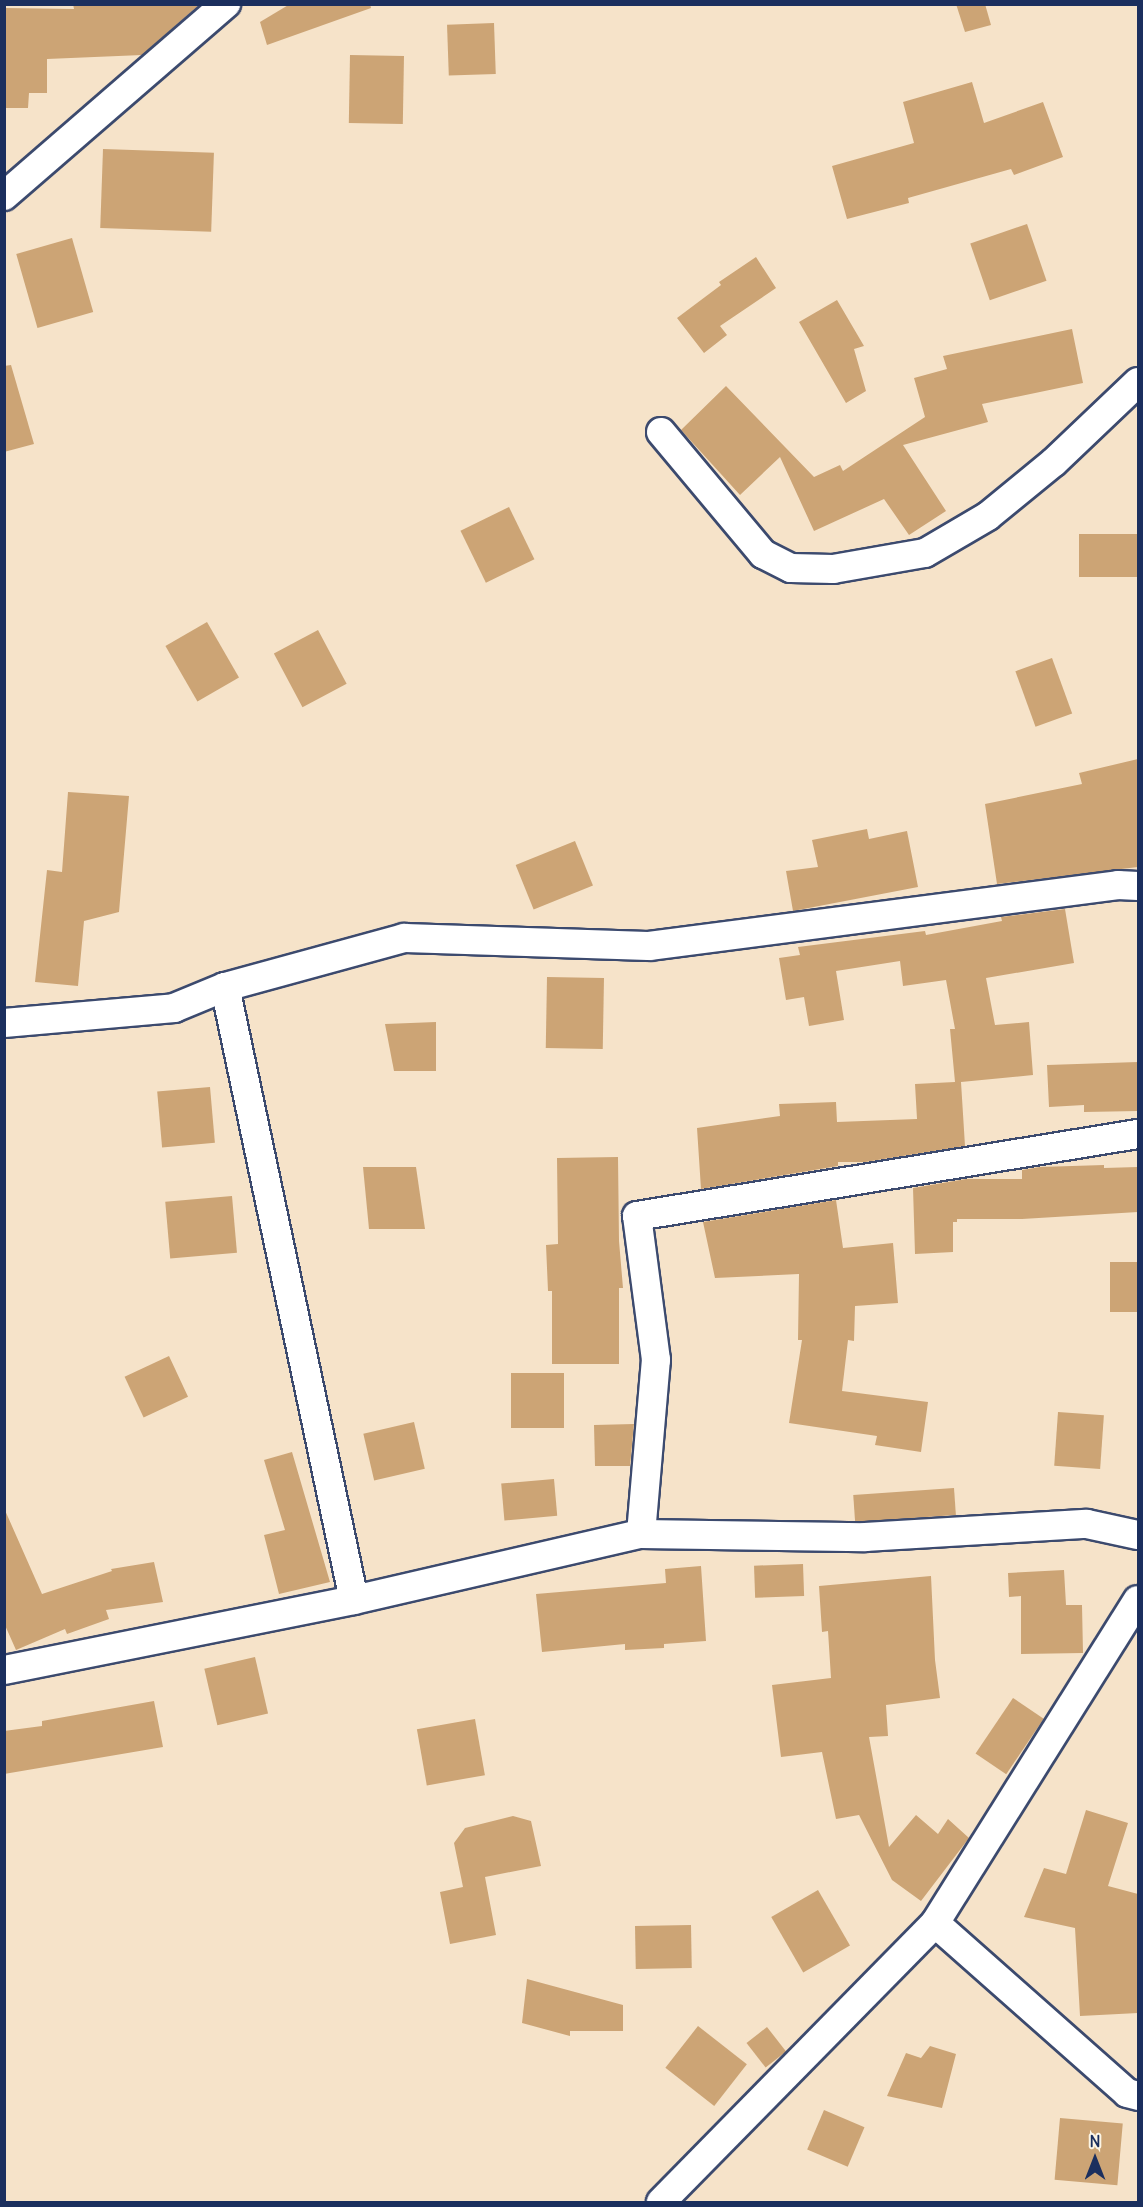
<!DOCTYPE html>
<style>
body{margin:0}
#map{position:relative;width:1143px;height:2207px;overflow:hidden;background:#f6e3c9;font-family:Delius,sans-serif}
div>[style]{position:absolute}
.building>*{inset:0;background:#cca475;transform-origin:0 0}
.roads{filter:drop-shadow(2px 0 #3c4a6e) drop-shadow(-2px 0 #3c4a6e) drop-shadow(0 2px #3c4a6e) drop-shadow(0 -2px #3c4a6e)}
.street>*{height:28px;margin:-14px;padding:0 14px;transform-origin:14px;border-radius:14px;background:#fff}
span{translate:-50% -50%;white-space:nowrap;text-align:center;line-height:1.15;-webkit-text-stroke:5px #fcf5e5;paint-order:stroke}
.frame{position:absolute;inset:0;border:6px solid #1b2f5e;pointer-events:none}
.north{position:absolute;left:1065px;top:2129px;width:60px;height:60px;-webkit-text-stroke:4px #fcf5e5;paint-order:stroke;rotate:0deg;font-size:16px;font-weight:700;line-height:24px;text-align:center;color:#1b2f5e}
.north::after{content:'';display:block;margin:auto;width:21px;height:27px;background:#1b2f5e;clip-path:polygon(50% 0,100% 100%,50% 72%,0 100%)}
</style>
<div id="map">
<div class="building">
<i style="clip-path:polygon(73px 4px,200px 4px,142px 55px,47px 59px,47px 93px,29px 93px,28px 108px,4px 108px,4px 8px,74px 9px)"></i>
<i style="clip-path:polygon(290px 4px,370px 4px,371px 8px,267px 45px,260px 22px)"></i>
<i style="clip-path:polygon(956px 4px,985px 4px,991px 25px,965px 32px)"></i>
<i style="left:494px;top:23px;width:51px;height:47px;rotate:88deg"></i>
<i style="left:350px;top:55px;width:54px;height:68px;rotate:1deg"></i>
<i style="clip-path:polygon(972px 82px,984px 123px,1043px 102px,1063px 157px,1014px 175px,1011px 169px,908px 198px,909px 203px,847px 219px,832px 166px,914px 143px,903px 102px)"></i>
<i style="left:103px;top:149px;width:111px;height:79px;rotate:2deg"></i>
<i style="left:1027px;top:224px;width:60px;height:60px;rotate:71deg"></i>
<i style="left:72px;top:238px;width:77px;height:58px;rotate:74deg"></i>
<i style="clip-path:polygon(756px 257px,776px 288px,720px 326px,727px 335px,704px 353px,677px 318px,721px 285px,719px 282px)"></i>
<i style="clip-path:polygon(837px 300px,864px 346px,854px 349px,866px 391px,846px 403px,799px 322px)"></i>
<i style="clip-path:polygon(1072px 329px,1083px 383px,982px 404px,988px 422px,903px 445px,946px 511px,909px 535px,884px 499px,814px 531px,780px 457px,740px 495px,681px 430px,726px 386px,814px 477px,840px 465px,843px 471px,925px 417px,914px 378px,947px 369px,943px 356px)"></i>
<i style="clip-path:polygon(11px 365px,34px 444px,4px 452px,4px 366px)"></i>
<i style="left:509px;top:507px;width:58px;height:54px;rotate:64deg"></i>
<i style="left:1138px;top:534px;width:43px;height:59px;rotate:90deg"></i>
<i style="left:207px;top:622px;width:64px;height:48px;rotate:60deg"></i>
<i style="left:318px;top:630px;width:61px;height:50px;rotate:62deg"></i>
<i style="left:1052px;top:658px;width:59px;height:39px;rotate:70deg"></i>
<i style="clip-path:polygon(1138px 759px,1138px 867px,997px 884px,985px 804px,1082px 784px,1079px 773px)"></i>
<i style="clip-path:polygon(68px 792px,129px 796px,119px 912px,84px 921px,78px 986px,35px 982px,47px 870px,62px 872px)"></i>
<i style="clip-path:polygon(867px 829px,869px 839px,907px 831px,918px 887px,793px 911px,786px 871px,818px 867px,812px 840px)"></i>
<i style="left:575px;top:841px;width:48px;height:64px;rotate:68deg"></i>
<i style="clip-path:polygon(1065px 909px,1074px 963px,986px 978px,995px 1025px,1029px 1022px,1033px 1075px,961px 1082px,965px 1146px,865px 1162px,838px 1162px,838px 1166px,701px 1189px,697px 1128px,780px 1116px,779px 1104px,836px 1102px,837px 1122px,917px 1119px,915px 1084px,955px 1082px,950px 1029px,955px 1029px,946px 980px,903px 986px,900px 961px,836px 971px,844px 1020px,809px 1026px,804px 997px,786px 1000px,779px 958px,800px 955px,798px 947px,925px 931px,926px 935px,1002px 921px,1001px 917px)"></i>
<i style="left:547px;top:977px;width:57px;height:71px;rotate:1deg"></i>
<i style="clip-path:polygon(436px 1022px,436px 1071px,394px 1071px,385px 1024px)"></i>
<i style="clip-path:polygon(1138px 1062px,1138px 1111px,1084px 1112px,1084px 1105px,1049px 1107px,1047px 1065px)"></i>
<i style="left:210px;top:1087px;width:56px;height:53px;rotate:85deg"></i>
<i style="clip-path:polygon(618px 1157px,619px 1241px,623px 1288px,619px 1288px,619px 1364px,552px 1364px,552px 1291px,548px 1291px,546px 1245px,558px 1244px,557px 1158px)"></i>
<i style="clip-path:polygon(1104px 1165px,1104px 1168px,1138px 1167px,1138px 1212px,1022px 1219px,957px 1219px,957px 1222px,953px 1222px,953px 1252px,915px 1254px,913px 1188px,966px 1179px,1022px 1179px,1022px 1170px,1040px 1167px)"></i>
<i style="clip-path:polygon(363px 1167px,416px 1167px,425px 1229px,369px 1229px)"></i>
<i style="left:232px;top:1196px;width:57px;height:67px;rotate:85deg"></i>
<i style="clip-path:polygon(836px 1200px,843px 1248px,893px 1243px,898px 1303px,855px 1306px,854px 1341px,848px 1340px,842px 1391px,928px 1402px,921px 1452px,875px 1445px,877px 1436px,789px 1423px,802px 1340px,798px 1340px,799px 1274px,715px 1278px,703px 1222px)"></i>
<i style="left:1110px;top:1262px;width:28px;height:50px"></i>
<i style="left:169px;top:1356px;width:45px;height:49px;rotate:65deg"></i>
<i style="left:511px;top:1373px;width:53px;height:55px"></i>
<i style="left:1058px;top:1412px;width:46px;height:54px;rotate:4deg"></i>
<i style="left:414px;top:1422px;width:48px;height:52px;rotate:77deg"></i>
<i style="clip-path:polygon(634px 1424px,630px 1466px,595px 1466px,594px 1425px)"></i>
<i style="clip-path:polygon(292px 1452px,330px 1582px,279px 1594px,264px 1535px,285px 1530px,264px 1460px)"></i>
<i style="left:554px;top:1479px;width:37px;height:53px;rotate:85deg"></i>
<i style="left:954px;top:1488px;width:27px;height:101px;rotate:86deg"></i>
<i style="clip-path:polygon(4px 1508px,42px 1594px,112px 1571px,111px 1569px,154px 1562px,163px 1602px,106px 1610px,109px 1619px,67px 1634px,65px 1629px,16px 1650px,4px 1623px)"></i>
<i style="left:803px;top:1564px;width:32px;height:49px;rotate:88deg"></i>
<i style="clip-path:polygon(701px 1566px,706px 1641px,664px 1644px,664px 1648px,625px 1650px,625px 1644px,542px 1652px,536px 1594px,666px 1583px,665px 1569px)"></i>
<i style="clip-path:polygon(1064px 1570px,1066px 1605px,1082px 1605px,1083px 1653px,1021px 1654px,1021px 1596px,1009px 1597px,1008px 1573px)"></i>
<i style="clip-path:polygon(931px 1576px,935px 1660px,940px 1698px,886px 1705px,888px 1736px,869px 1737px,889px 1847px,916px 1815px,938px 1834px,948px 1819px,969px 1838px,921px 1901px,892px 1880px,859px 1815px,836px 1819px,822px 1752px,781px 1757px,772px 1685px,831px 1678px,828px 1631px,822px 1632px,819px 1586px)"></i>
<i style="left:255px;top:1657px;width:58px;height:52px;rotate:77deg"></i>
<i style="left:1013px;top:1698px;width:37px;height:67px;rotate:34deg"></i>
<i style="clip-path:polygon(154px 1701px,163px 1747px,4px 1774px,4px 1731px,42px 1726px,42px 1721px)"></i>
<i style="left:475px;top:1719px;width:57px;height:59px;rotate:80deg"></i>
<i style="clip-path:polygon(1086px 1810px,1128px 1823px,1108px 1886px,1138px 1894px,1138px 2013px,1080px 2016px,1075px 1928px,1024px 1917px,1044px 1868px,1066px 1874px)"></i>
<i style="clip-path:polygon(513px 1816px,531px 1821px,541px 1866px,485px 1877px,496px 1935px,450px 1944px,440px 1892px,463px 1887px,454px 1843px,465px 1828px)"></i>
<i style="left:818px;top:1890px;width:64px;height:54px;rotate:60deg"></i>
<i style="left:691px;top:1925px;width:43px;height:56px;rotate:89deg"></i>
<i style="clip-path:polygon(527px 1979px,623px 2005px,623px 2031px,570px 2031px,570px 2036px,522px 2023px)"></i>
<i style="left:698px;top:2026px;width:62px;height:53px;rotate:38deg"></i>
<i style="left:767px;top:2027px;width:31px;height:26px;rotate:52deg"></i>
<i style="clip-path:polygon(930px 2046px,956px 2054px,942px 2108px,887px 2096px,906px 2053px,921px 2058px)"></i>
<i style="left:824px;top:2110px;width:44px;height:43px;rotate:23deg"></i>
<i style="left:1060px;top:2118px;width:63px;height:62px;rotate:5deg"></i>
</div>
<div class="roads">
<div class="street">
<i style="left:4px;top:196px;width:294px;rotate:-40.9deg"></i>
<i style="left:661px;top:432px;width:159px;rotate:50.1deg"></i>
<i style="left:763px;top:554px;width:31px;rotate:27deg"></i>
<i style="left:791px;top:568px;width:42px;rotate:1.4deg"></i>
<i style="left:833px;top:569px;width:93px;rotate:-9.9deg"></i>
<i style="left:925px;top:553px;width:73px;rotate:-30.4deg"></i>
<i style="left:988px;top:516px;width:85px;rotate:-39.3deg"></i>
<i style="left:1054px;top:462px;width:116px;rotate:-43.6deg"></i>
<i style="left:225px;top:987px;width:626px;rotate:78.12deg"></i>
<i style="left:4px;top:1023px;width:171px;rotate:-5deg"></i>
<i style="left:174px;top:1008px;width:55px;rotate:-22.4deg"></i>
<i style="left:225px;top:987px;width:186px;rotate:-15.3deg"></i>
<i style="left:404px;top:938px;width:245px;rotate:1.9deg"></i>
<i style="left:649px;top:946px;width:473px;rotate:-7.4deg"></i>
<i style="left:1118px;top:885px;width:20px;rotate:3deg"></i>
<i style="left:641px;top:1534px;width:175px;rotate:-85.1deg"></i>
<i style="left:656px;top:1360px;width:145px;rotate:-97.5deg"></i>
<i style="left:637px;top:1216px;width:508px;rotate:-9.3deg"></i>
<i style="left:4px;top:1670px;width:357px;rotate:-11.3deg"></i>
<i style="left:354px;top:1600px;width:294px;rotate:-13deg"></i>
<i style="left:641px;top:1534px;width:224px;rotate:0.8deg"></i>
<i style="left:865px;top:1537px;width:222px;rotate:-3.4deg"></i>
<i style="left:1087px;top:1524px;width:52px;rotate:12.2deg"></i>
<i style="left:935px;top:1923px;width:256px;rotate:41.5deg"></i>
<i style="left:1127px;top:2093px;width:11px;rotate:15deg"></i>
<i style="left:661px;top:2202px;width:391px;rotate:-45.5deg"></i>
<i style="left:935px;top:1923px;width:381px;rotate:-57.9deg"></i>
</div>
</div>
<div class="frame"></div>
<div class="north">N</div>
</div>
